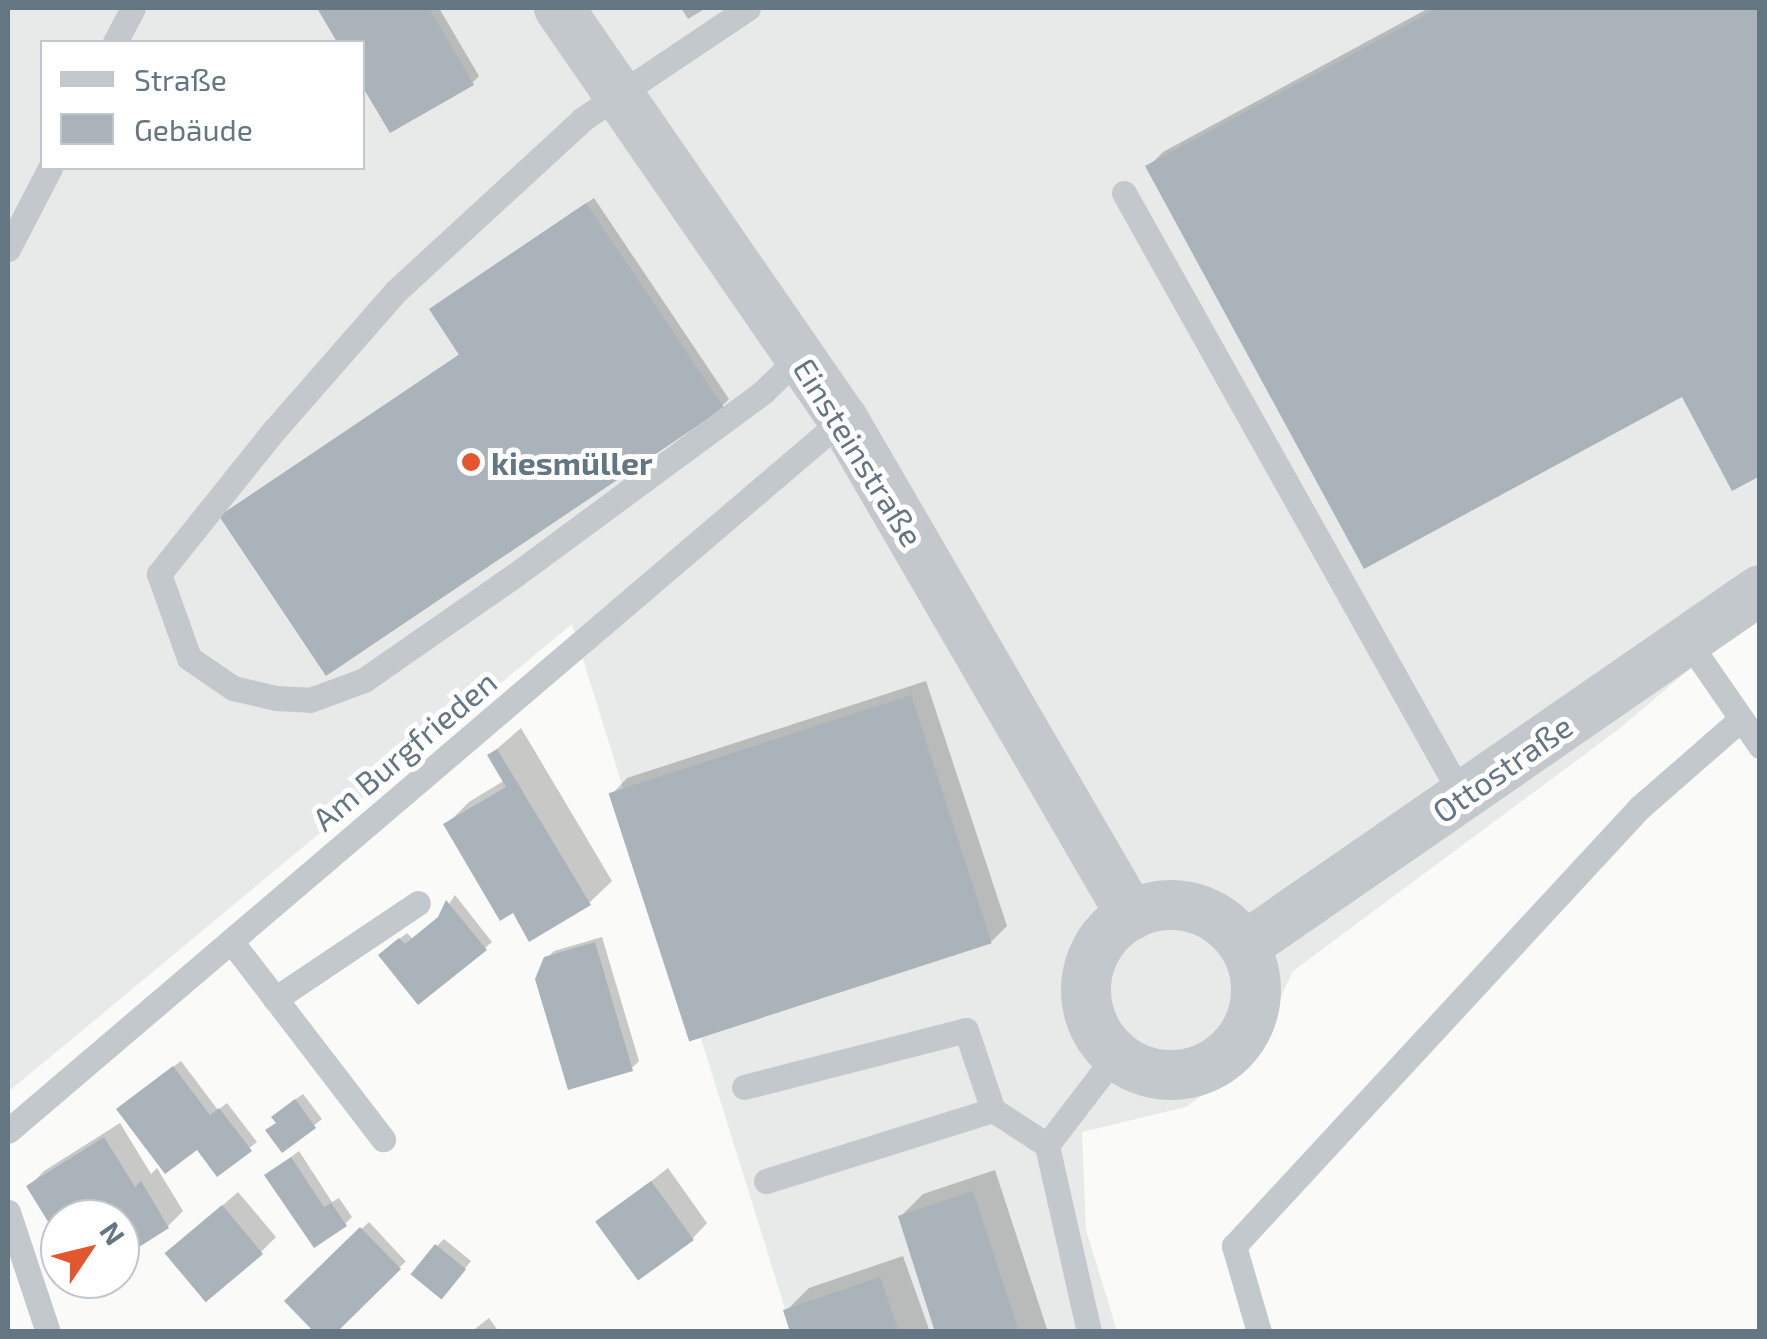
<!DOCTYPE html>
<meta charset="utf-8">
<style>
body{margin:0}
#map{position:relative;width:1767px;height:1339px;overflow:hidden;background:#fafaf8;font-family:"Exo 2",sans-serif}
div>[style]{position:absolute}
.built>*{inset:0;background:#e8e9e9}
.shadow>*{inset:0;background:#0003;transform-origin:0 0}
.building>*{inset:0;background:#aab3b9;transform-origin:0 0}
.lane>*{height:25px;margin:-12.5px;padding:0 12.5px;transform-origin:12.5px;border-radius:12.5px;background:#c3c8cc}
.street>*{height:50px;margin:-25px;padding:0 25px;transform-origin:25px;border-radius:25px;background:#c3c8cc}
.street>.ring{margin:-25px;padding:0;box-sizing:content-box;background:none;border:50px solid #c3c8cc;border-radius:50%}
.dots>*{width:28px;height:28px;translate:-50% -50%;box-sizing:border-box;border:5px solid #fff;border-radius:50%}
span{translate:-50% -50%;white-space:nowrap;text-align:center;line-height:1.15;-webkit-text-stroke:10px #fff;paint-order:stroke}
.street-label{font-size:32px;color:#657683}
.poi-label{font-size:32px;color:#657683;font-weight:700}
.left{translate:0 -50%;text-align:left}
.frame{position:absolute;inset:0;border:10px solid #657683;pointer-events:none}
.legend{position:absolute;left:40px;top:40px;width:325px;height:130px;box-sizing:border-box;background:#fff;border:2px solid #c1c8cd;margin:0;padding:12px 18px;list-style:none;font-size:30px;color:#657683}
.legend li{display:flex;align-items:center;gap:20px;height:50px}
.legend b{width:50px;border:2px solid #c1c8cd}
.north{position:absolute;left:40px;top:1199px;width:100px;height:100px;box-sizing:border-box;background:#fff;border:2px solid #c1c8cd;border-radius:50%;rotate:55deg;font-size:28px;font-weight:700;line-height:40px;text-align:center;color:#657683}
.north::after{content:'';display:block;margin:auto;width:35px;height:45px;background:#e4572e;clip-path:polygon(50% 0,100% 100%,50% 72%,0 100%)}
</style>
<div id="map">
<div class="built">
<i style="clip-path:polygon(evenodd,8px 8px,1759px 8px,1759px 610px,1619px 729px,1293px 971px,1251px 1061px,1186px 1107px,1082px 1132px,1086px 1230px,1117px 1331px,792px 1331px,572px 624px,8px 1092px,8px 8px,42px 42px,362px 42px,362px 168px,42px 168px,42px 42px)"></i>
</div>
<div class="shadow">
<i style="clip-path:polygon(320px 8px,439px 8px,479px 76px,472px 83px,362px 42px,340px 42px)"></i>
<i style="clip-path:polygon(681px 8px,706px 8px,688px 19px)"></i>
<i style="clip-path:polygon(1429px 8px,1760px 8px,1760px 474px,1683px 393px,1148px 167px,1163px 152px)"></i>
<i style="clip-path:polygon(594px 198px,729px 399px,722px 406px,229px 510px,461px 353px,439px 303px)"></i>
<i style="clip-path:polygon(926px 681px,1007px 926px,992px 941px,612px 794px,627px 778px)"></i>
<i style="clip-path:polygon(521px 728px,612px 881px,589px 903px,514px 910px,446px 825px,469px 802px,505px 780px,490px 755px)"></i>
<i style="clip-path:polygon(455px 895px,492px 942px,485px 948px,388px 948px,407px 933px,413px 939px,441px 916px)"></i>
<i style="clip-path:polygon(602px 937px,639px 1061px,632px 1068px,547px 958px,554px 951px)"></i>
<i style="clip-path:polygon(181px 1061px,218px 1110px,227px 1103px,257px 1142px,217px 1174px,198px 1147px,126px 1102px)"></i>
<i style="clip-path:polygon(303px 1094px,322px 1119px,283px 1150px,278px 1121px,281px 1110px)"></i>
<i style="clip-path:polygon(120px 1123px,151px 1174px,157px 1168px,183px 1211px,168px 1226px,120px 1253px,120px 1219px,60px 1219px,60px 1236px,29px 1186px,44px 1171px)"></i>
<i style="clip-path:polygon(299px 1151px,332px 1202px,339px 1198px,352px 1217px,345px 1224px,268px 1175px)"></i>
<i style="clip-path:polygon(668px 1168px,707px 1223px,692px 1239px,599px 1222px)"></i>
<i style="clip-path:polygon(995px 1170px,1048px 1332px,938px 1332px,900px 1217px,923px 1194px)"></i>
<i style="clip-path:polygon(238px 1192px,276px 1237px,261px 1252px,184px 1239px)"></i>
<i style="left:369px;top:1222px;width:54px;height:113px;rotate:47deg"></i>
<i style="clip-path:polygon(444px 1239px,471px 1261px,449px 1289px,437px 1246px)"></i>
<i style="clip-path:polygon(903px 1256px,930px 1332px,793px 1332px,786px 1311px,809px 1288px)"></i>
<i style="clip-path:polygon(489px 1318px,499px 1332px,471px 1332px)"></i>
</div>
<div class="building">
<i style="clip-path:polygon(317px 8px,429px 8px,474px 85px,390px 133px,362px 86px,362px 42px,337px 42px)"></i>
<i style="clip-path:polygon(1438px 8px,1760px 8px,1760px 476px,1732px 491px,1682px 397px,1364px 569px,1145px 166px)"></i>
<i style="clip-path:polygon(586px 203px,724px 408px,326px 676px,219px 516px,459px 355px,429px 309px)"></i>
<i style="left:911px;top:695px;width:261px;height:318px;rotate:72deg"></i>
<i style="clip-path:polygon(497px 749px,591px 905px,529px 942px,513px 913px,500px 921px,443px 824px,506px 787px,487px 755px)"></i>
<i style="clip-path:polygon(446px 900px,487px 950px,418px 1005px,378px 955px,399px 938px,405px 944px,438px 917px)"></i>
<i style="clip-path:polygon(595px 942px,633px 1071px,568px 1090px,535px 979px,544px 957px)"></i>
<i style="clip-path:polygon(173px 1066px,210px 1115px,219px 1108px,252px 1151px,217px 1177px,197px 1150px,165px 1174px,116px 1109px)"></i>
<i style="clip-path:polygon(295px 1099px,316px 1128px,282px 1153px,265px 1130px,276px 1123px,271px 1117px)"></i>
<i style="clip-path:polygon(104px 1137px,135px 1187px,141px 1181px,169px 1228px,120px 1259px,120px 1219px,60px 1219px,60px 1241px,26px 1186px)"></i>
<i style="clip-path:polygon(291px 1157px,324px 1207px,331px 1203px,347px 1226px,314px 1248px,264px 1175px)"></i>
<i style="left:651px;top:1181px;width:73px;height:69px;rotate:54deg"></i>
<i style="clip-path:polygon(973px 1191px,1019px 1332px,935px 1332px,898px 1216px)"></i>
<i style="left:222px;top:1205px;width:64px;height:75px;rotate:50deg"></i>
<i style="clip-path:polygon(360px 1227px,401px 1269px,337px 1332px,314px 1332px,284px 1301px)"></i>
<i style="left:435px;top:1244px;width:40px;height:39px;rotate:39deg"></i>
<i style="clip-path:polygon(880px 1277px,899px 1332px,790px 1332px,783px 1310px)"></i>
</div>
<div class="lane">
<i style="left:748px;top:8px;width:199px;rotate:146.1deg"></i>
<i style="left:583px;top:119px;width:254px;rotate:137.4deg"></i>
<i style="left:396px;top:291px;width:184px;rotate:131.2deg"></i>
<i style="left:275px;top:429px;width:186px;rotate:128.7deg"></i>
<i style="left:159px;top:574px;width:89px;rotate:70.3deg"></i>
<i style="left:189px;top:658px;width:53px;rotate:34.3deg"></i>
<i style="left:233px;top:688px;width:44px;rotate:13.1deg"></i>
<i style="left:276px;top:698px;width:34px;rotate:3deg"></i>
<i style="left:310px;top:700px;width:58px;rotate:-20.3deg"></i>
<i style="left:364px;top:680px;width:184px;rotate:-34.8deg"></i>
<i style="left:515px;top:575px;width:308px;rotate:-36.4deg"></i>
<i style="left:763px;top:392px;width:52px;rotate:-44.2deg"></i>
<i style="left:115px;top:42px;width:38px;rotate:-62deg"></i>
<i style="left:1124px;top:193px;width:691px;rotate:60.73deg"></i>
<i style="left:8px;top:249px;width:91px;rotate:-62.6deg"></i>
<i style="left:1687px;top:640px;width:129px;rotate:55.4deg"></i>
<i style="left:231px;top:941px;width:250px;rotate:52.5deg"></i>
<i style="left:275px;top:999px;width:172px;rotate:-33.9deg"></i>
<i style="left:744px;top:1087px;width:229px;rotate:-14.4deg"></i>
<i style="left:966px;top:1030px;width:84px;rotate:71.4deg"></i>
<i style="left:993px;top:1110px;width:64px;rotate:32.9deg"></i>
<i style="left:8px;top:1131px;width:1097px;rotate:-40.45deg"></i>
<i style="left:766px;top:1181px;width:238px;rotate:-17.4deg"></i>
<i style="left:8px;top:1212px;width:126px;rotate:71.6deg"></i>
<i style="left:1089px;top:1332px;width:192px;rotate:-102.7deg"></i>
<i style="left:1047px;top:1145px;width:113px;rotate:-52.5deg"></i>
<i style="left:1259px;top:1332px;width:90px;rotate:-106.2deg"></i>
<i style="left:1234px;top:1246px;width:597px;rotate:-47.24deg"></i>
<i style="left:1639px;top:808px;width:135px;rotate:-41.1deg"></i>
</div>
<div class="street">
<i style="left:559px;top:8px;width:500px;rotate:55.4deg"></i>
<i style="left:843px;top:419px;width:574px;rotate:59.86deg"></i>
<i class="ring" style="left:1086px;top:905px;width:120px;height:120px"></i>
<i style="left:1245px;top:946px;width:626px;rotate:-34.65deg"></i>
</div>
<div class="dots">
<i style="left:471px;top:462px;background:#e4572e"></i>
</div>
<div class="street-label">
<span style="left:859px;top:452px;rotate:58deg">Einsteinstraße</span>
<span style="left:404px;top:750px;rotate:-40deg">Am Burgfrieden</span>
<span style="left:1502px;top:768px;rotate:-35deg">Ottostraße</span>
</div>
<div class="poi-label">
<span class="left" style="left:491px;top:462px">kiesmüller</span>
</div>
<div class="frame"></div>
<ul class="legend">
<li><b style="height:12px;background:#c3c8cc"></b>Straße</li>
<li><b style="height:28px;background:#aab3b9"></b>Gebäude</li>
</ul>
<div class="north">N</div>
</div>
